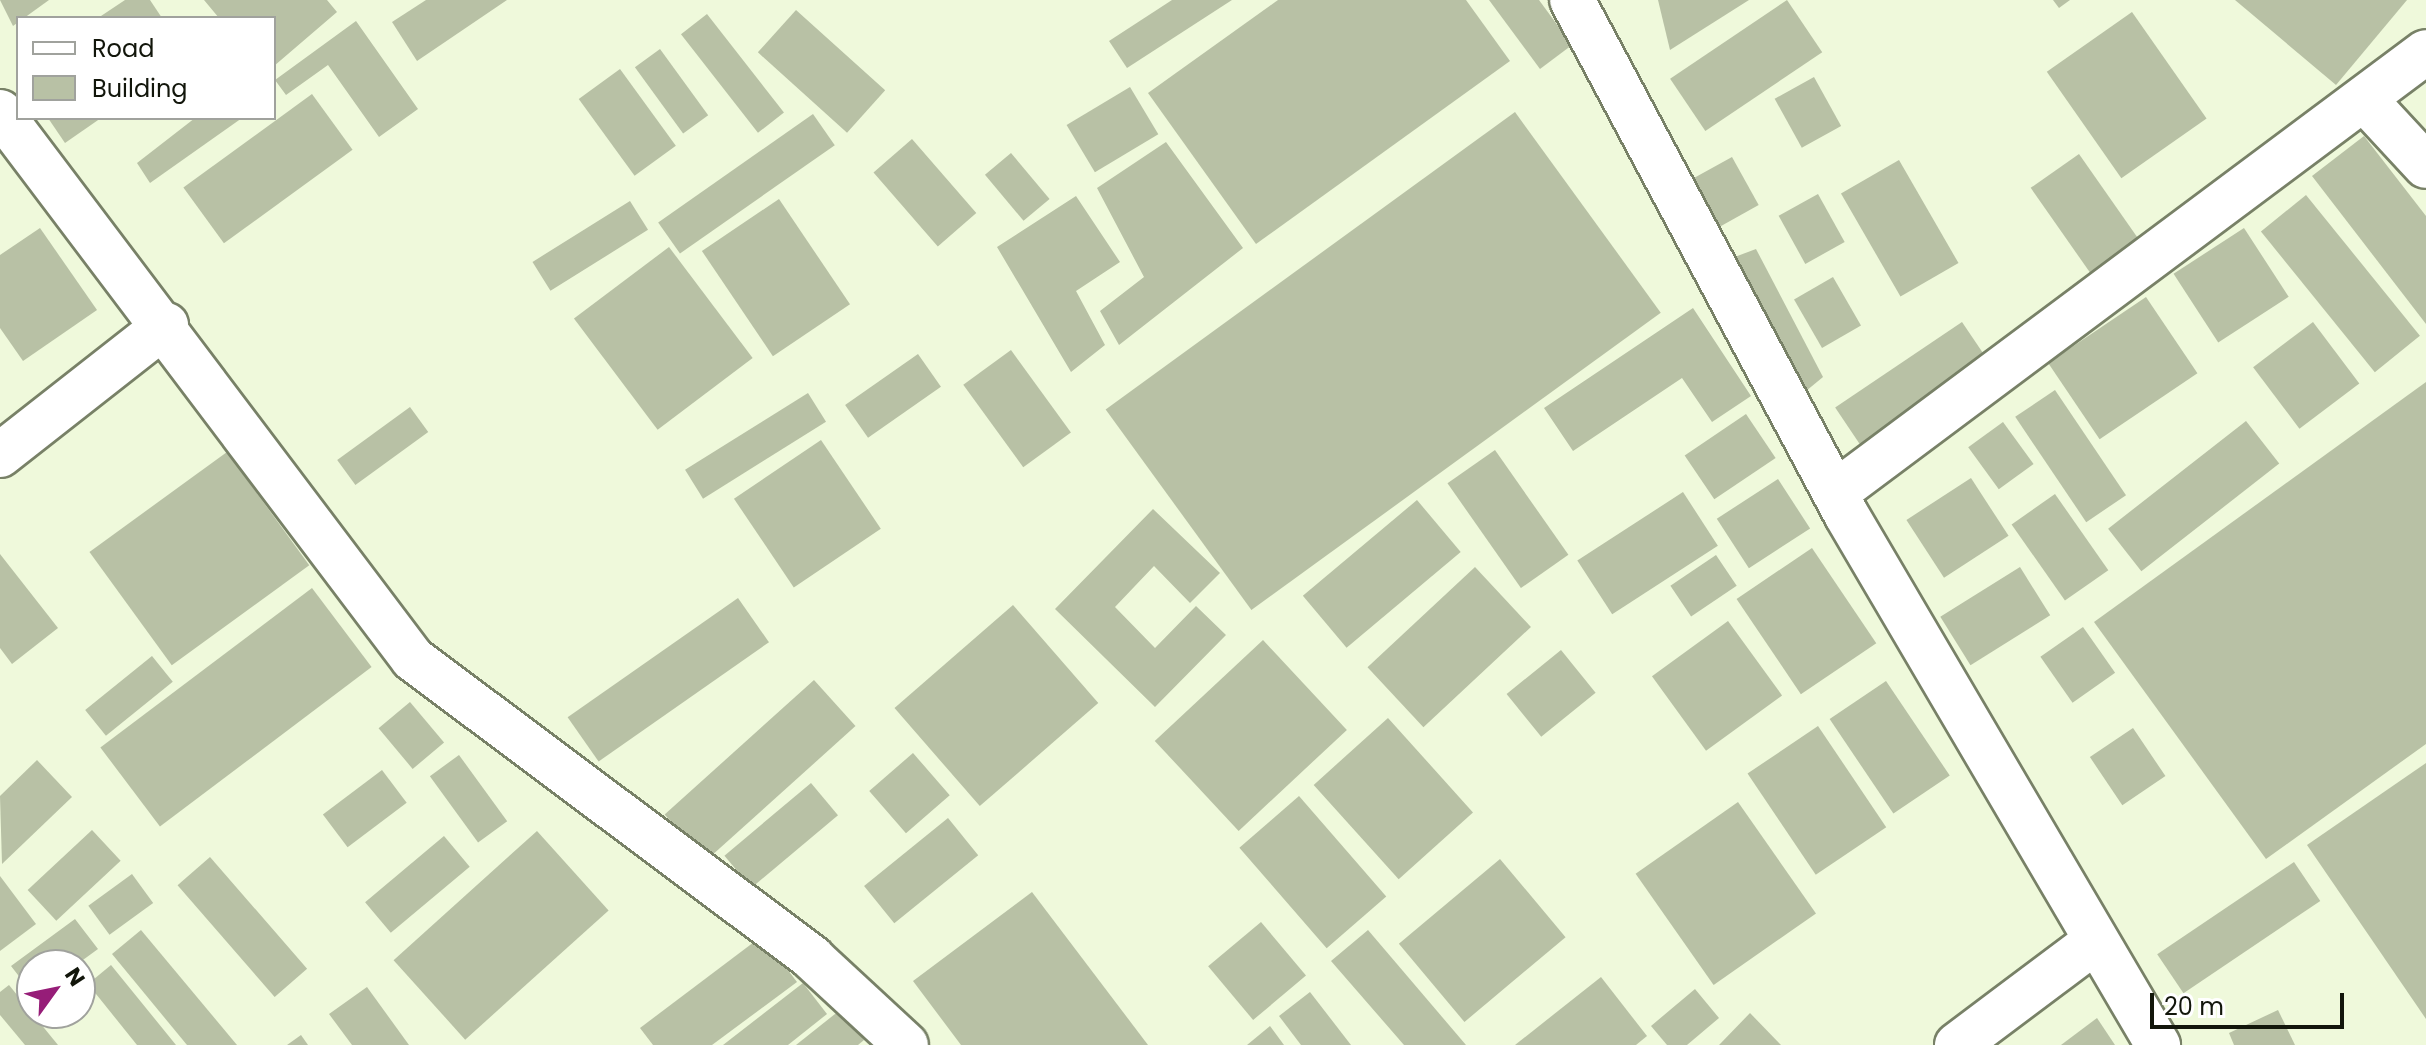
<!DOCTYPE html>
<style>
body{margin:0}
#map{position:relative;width:2426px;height:1045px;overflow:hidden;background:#eff9db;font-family:Poppins,sans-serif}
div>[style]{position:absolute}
.building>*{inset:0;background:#b8c1a5;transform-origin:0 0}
.roads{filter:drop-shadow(2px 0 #788167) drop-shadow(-2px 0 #788167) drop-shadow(0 2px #788167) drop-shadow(0 -2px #788167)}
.minor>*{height:44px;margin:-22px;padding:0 22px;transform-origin:22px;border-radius:22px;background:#fff}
span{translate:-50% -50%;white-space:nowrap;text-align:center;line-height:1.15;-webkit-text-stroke:7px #fff;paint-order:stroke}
.legend{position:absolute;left:16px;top:16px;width:260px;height:104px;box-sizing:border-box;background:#fff;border:2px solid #a0a29d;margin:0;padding:10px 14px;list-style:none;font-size:24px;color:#12160b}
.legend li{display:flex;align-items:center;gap:16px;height:40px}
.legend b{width:40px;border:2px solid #a0a29d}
.north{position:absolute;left:16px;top:949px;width:80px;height:80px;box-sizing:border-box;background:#fff;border:2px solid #a0a29d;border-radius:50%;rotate:57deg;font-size:22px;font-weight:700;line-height:32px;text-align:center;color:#12160b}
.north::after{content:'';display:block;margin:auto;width:28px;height:36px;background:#961d78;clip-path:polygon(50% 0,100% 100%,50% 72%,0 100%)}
.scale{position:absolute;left:2150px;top:993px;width:194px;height:36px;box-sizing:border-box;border:4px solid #12160b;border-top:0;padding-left:10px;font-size:24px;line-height:28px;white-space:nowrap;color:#12160b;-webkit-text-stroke:6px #fff;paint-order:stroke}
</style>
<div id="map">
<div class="building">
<i style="clip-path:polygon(0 0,49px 0,13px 26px)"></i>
<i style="clip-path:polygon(125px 0,150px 0,162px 18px,98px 18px)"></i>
<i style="clip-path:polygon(204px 0,327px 0,337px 12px,274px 66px,274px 18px,219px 18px)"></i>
<i style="clip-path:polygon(426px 0,507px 0,417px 61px,392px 22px)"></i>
<i style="clip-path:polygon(1172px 0,1232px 0,1127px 68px,1109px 41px)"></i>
<i style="clip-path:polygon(1278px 0,1466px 0,1510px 61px,1256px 244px,1148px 93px)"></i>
<i style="clip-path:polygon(1489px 0,1539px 0,1572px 45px,1540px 69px)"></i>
<i style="clip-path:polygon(1658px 0,1749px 0,1670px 50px)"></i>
<i style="left:1787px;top:0;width:63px;height:141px;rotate:56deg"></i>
<i style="clip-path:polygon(2053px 0,2070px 0,2059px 8px)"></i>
<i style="clip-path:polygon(2235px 0,2407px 0,2336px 85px)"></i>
<i style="left:796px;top:10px;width:120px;height:57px;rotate:42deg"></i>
<i style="left:2132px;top:12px;width:130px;height:104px;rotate:55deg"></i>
<i style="left:707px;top:14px;width:125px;height:33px;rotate:52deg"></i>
<i style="clip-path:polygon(356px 21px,418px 109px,379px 137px,328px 65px,286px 95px,275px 80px)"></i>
<i style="left:660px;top:49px;width:82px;height:31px;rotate:54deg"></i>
<i style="left:620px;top:69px;width:95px;height:51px;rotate:54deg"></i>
<i style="left:1814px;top:77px;width:56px;height:45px;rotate:61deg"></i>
<i style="left:1130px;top:87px;width:55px;height:74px;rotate:59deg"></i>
<i style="left:312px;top:94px;width:69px;height:159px;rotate:54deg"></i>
<i style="left:1515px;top:112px;width:248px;height:506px;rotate:54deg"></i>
<i style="left:813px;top:114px;width:38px;height:189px;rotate:55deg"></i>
<i style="clip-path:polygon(48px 118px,101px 118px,65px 143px)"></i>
<i style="clip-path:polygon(195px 118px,242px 118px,150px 183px,137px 163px)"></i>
<i style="clip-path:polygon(2364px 136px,2426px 216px,2426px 324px,2312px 176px)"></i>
<i style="left:912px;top:139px;width:98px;height:51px;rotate:49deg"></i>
<i style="clip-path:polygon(1166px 142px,1243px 248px,1119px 345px,1100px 311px,1144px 277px,1097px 188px)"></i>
<i style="left:1011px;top:153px;width:60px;height:34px;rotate:50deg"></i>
<i style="left:2079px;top:154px;width:112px;height:59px;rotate:55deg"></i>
<i style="left:1732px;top:157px;width:55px;height:44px;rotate:61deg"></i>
<i style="left:1899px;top:160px;width:119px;height:67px;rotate:60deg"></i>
<i style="left:1818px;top:194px;width:55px;height:45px;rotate:61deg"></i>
<i style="left:2306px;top:195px;width:181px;height:58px;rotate:51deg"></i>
<i style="clip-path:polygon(1076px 196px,1120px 262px,1076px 291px,1105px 345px,1071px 372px,997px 247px)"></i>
<i style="left:779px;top:199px;width:127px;height:93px;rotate:56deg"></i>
<i style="left:630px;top:201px;width:34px;height:115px;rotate:58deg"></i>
<i style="clip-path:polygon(40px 228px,97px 310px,23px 361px,0 328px,0 255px)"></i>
<i style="left:2244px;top:228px;width:82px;height:84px;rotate:57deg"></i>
<i style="left:669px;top:247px;width:139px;height:119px;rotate:53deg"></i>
<i style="clip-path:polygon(1756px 249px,1823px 377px,1800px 396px,1732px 258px)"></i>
<i style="left:1833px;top:277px;width:56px;height:45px;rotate:60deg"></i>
<i style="left:2146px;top:297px;width:92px;height:118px;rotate:56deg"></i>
<i style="clip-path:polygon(1693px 308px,1751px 396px,1712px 422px,1682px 378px,1573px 451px,1544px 408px)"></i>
<i style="left:1962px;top:322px;width:58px;height:153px;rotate:56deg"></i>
<i style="left:2313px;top:322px;width:77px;height:75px;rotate:53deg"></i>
<i style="left:1011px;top:350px;width:102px;height:59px;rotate:54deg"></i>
<i style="left:918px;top:354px;width:40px;height:89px;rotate:55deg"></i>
<i style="clip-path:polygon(2426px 382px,2426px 744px,2266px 859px,2094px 622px)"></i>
<i style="left:2055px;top:390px;width:127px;height:48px;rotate:56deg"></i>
<i style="left:808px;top:393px;width:34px;height:145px;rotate:58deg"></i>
<i style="left:410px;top:407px;width:31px;height:90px;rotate:54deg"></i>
<i style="left:1746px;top:414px;width:53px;height:74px;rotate:56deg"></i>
<i style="left:2246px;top:421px;width:54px;height:175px;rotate:52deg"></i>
<i style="left:2003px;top:422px;width:52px;height:43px;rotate:54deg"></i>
<i style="left:821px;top:440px;width:107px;height:105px;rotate:56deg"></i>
<i style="left:1495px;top:450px;width:128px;height:58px;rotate:55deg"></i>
<i style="left:227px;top:452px;width:140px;height:170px;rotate:54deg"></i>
<i style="left:1971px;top:478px;width:69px;height:77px;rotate:57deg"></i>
<i style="left:1778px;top:479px;width:59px;height:73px;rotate:57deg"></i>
<i style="left:1683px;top:492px;width:64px;height:126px;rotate:57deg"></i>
<i style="left:2055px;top:494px;width:93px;height:53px;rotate:55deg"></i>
<i style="left:1417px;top:500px;width:68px;height:149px;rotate:50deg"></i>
<i style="clip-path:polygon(1153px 509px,1220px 573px,1190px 603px,1154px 566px,1115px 607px,1155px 648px,1196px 606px,1226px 635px,1155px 707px,1055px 609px)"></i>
<i style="left:1812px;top:548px;width:115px;height:91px;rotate:56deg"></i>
<i style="clip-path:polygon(0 554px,58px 628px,12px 664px,0 648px)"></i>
<i style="left:1716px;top:555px;width:37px;height:55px;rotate:56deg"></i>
<i style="left:1475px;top:567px;width:82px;height:147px;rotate:47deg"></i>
<i style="left:2020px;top:567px;width:57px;height:94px;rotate:58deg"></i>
<i style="left:312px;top:588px;width:99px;height:265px;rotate:53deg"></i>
<i style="left:738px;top:598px;width:54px;height:208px;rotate:55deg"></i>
<i style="left:1013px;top:605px;width:130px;height:157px;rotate:49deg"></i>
<i style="left:1728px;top:621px;width:92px;height:94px;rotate:54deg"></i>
<i style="left:2083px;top:627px;width:56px;height:52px;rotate:55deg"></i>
<i style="left:1263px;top:640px;width:123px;height:148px;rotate:47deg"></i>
<i style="left:1561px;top:650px;width:55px;height:70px;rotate:51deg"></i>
<i style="left:152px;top:656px;width:33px;height:86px;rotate:51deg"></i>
<i style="left:814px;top:680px;width:62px;height:201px;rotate:48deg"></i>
<i style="left:1886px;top:681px;width:114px;height:68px;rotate:56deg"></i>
<i style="left:410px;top:702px;width:53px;height:41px;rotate:50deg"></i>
<i style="left:1388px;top:718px;width:127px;height:100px;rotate:48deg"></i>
<i style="left:1818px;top:726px;width:122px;height:85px;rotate:56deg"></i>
<i style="left:2133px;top:728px;width:58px;height:52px;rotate:56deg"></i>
<i style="left:913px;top:753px;width:56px;height:58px;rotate:49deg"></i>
<i style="left:459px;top:755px;width:82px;height:36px;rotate:54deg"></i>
<i style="clip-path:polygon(37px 760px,72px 797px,2px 864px,0 796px)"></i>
<i style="clip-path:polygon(2426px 763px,2426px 1019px,2307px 845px)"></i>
<i style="left:382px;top:770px;width:41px;height:74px;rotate:53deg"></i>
<i style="left:811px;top:783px;width:42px;height:113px;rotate:50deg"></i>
<i style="left:1299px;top:796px;width:133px;height:79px;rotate:49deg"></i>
<i style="left:1738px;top:802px;width:136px;height:125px;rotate:55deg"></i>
<i style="left:948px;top:818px;width:48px;height:108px;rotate:51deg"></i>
<i style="left:92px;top:830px;width:42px;height:88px;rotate:47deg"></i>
<i style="left:537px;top:831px;width:107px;height:193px;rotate:48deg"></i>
<i style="left:444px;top:836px;width:40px;height:103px;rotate:50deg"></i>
<i style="left:210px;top:857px;width:148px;height:43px;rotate:49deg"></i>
<i style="left:1500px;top:859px;width:102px;height:132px;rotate:50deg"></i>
<i style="left:2294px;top:862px;width:47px;height:165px;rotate:56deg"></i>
<i style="left:132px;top:874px;width:36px;height:54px;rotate:54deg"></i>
<i style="clip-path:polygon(0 876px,36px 924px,0 951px)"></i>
<i style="clip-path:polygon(1032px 892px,1148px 1045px,961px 1045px,913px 981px)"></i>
<i style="clip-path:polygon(75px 919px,98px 949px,76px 965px,32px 965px,32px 993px,11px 966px)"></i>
<i style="left:1261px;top:922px;width:70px;height:69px;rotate:50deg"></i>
<i style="clip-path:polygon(141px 930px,237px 1045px,187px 1045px,112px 954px)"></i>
<i style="clip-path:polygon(1368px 930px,1466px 1045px,1404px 1045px,1331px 961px)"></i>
<i style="clip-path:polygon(762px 936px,797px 982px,712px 1045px,653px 1045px,640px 1028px)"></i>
<i style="clip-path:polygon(111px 965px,176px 1045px,137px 1045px,88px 984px)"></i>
<i style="clip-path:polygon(1601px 977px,1647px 1036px,1636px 1045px,1515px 1045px)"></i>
<i style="clip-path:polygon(803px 983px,827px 1014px,788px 1045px,723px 1045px)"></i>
<i style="clip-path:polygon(9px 985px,58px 1045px,25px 1045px,0 1015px,0 992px)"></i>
<i style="clip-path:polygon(367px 987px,409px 1045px,352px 1045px,329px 1014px)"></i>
<i style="clip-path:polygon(1695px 989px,1719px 1018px,1687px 1045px,1667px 1045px,1651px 1026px)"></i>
<i style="clip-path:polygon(1310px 992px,1351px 1045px,1301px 1045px,1279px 1016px)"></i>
<i style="clip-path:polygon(840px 1010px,864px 1040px,858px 1045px,796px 1045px)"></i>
<i style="clip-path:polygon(2278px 1010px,2295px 1045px,2234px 1045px,2229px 1033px)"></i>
<i style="clip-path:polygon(1750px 1013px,1781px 1045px,1719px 1045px)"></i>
<i style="clip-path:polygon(2097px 1018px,2115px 1045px,2061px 1045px)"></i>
<i style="clip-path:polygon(1270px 1026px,1284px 1045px,1247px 1045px)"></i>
<i style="clip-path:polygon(301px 1035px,308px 1045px,287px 1045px)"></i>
</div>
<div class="roads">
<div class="minor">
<i style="left:1572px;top:0;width:582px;rotate:61.94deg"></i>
<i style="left:1846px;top:514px;width:616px;rotate:59.56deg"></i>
<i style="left:2364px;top:99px;width:91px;rotate:47.2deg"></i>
<i style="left:0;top:112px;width:685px;rotate:52.95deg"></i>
<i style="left:413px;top:659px;width:499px;rotate:36.8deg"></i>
<i style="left:812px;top:958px;width:128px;rotate:42.8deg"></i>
<i style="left:0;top:455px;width:211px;rotate:-38.1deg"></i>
<i style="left:1835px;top:493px;width:737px;rotate:-36.73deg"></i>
<i style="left:1957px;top:1045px;width:171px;rotate:-36.9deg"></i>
</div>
</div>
<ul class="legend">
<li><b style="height:10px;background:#fff"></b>Road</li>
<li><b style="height:22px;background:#b8c1a5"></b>Building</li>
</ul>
<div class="north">N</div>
<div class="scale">20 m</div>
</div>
